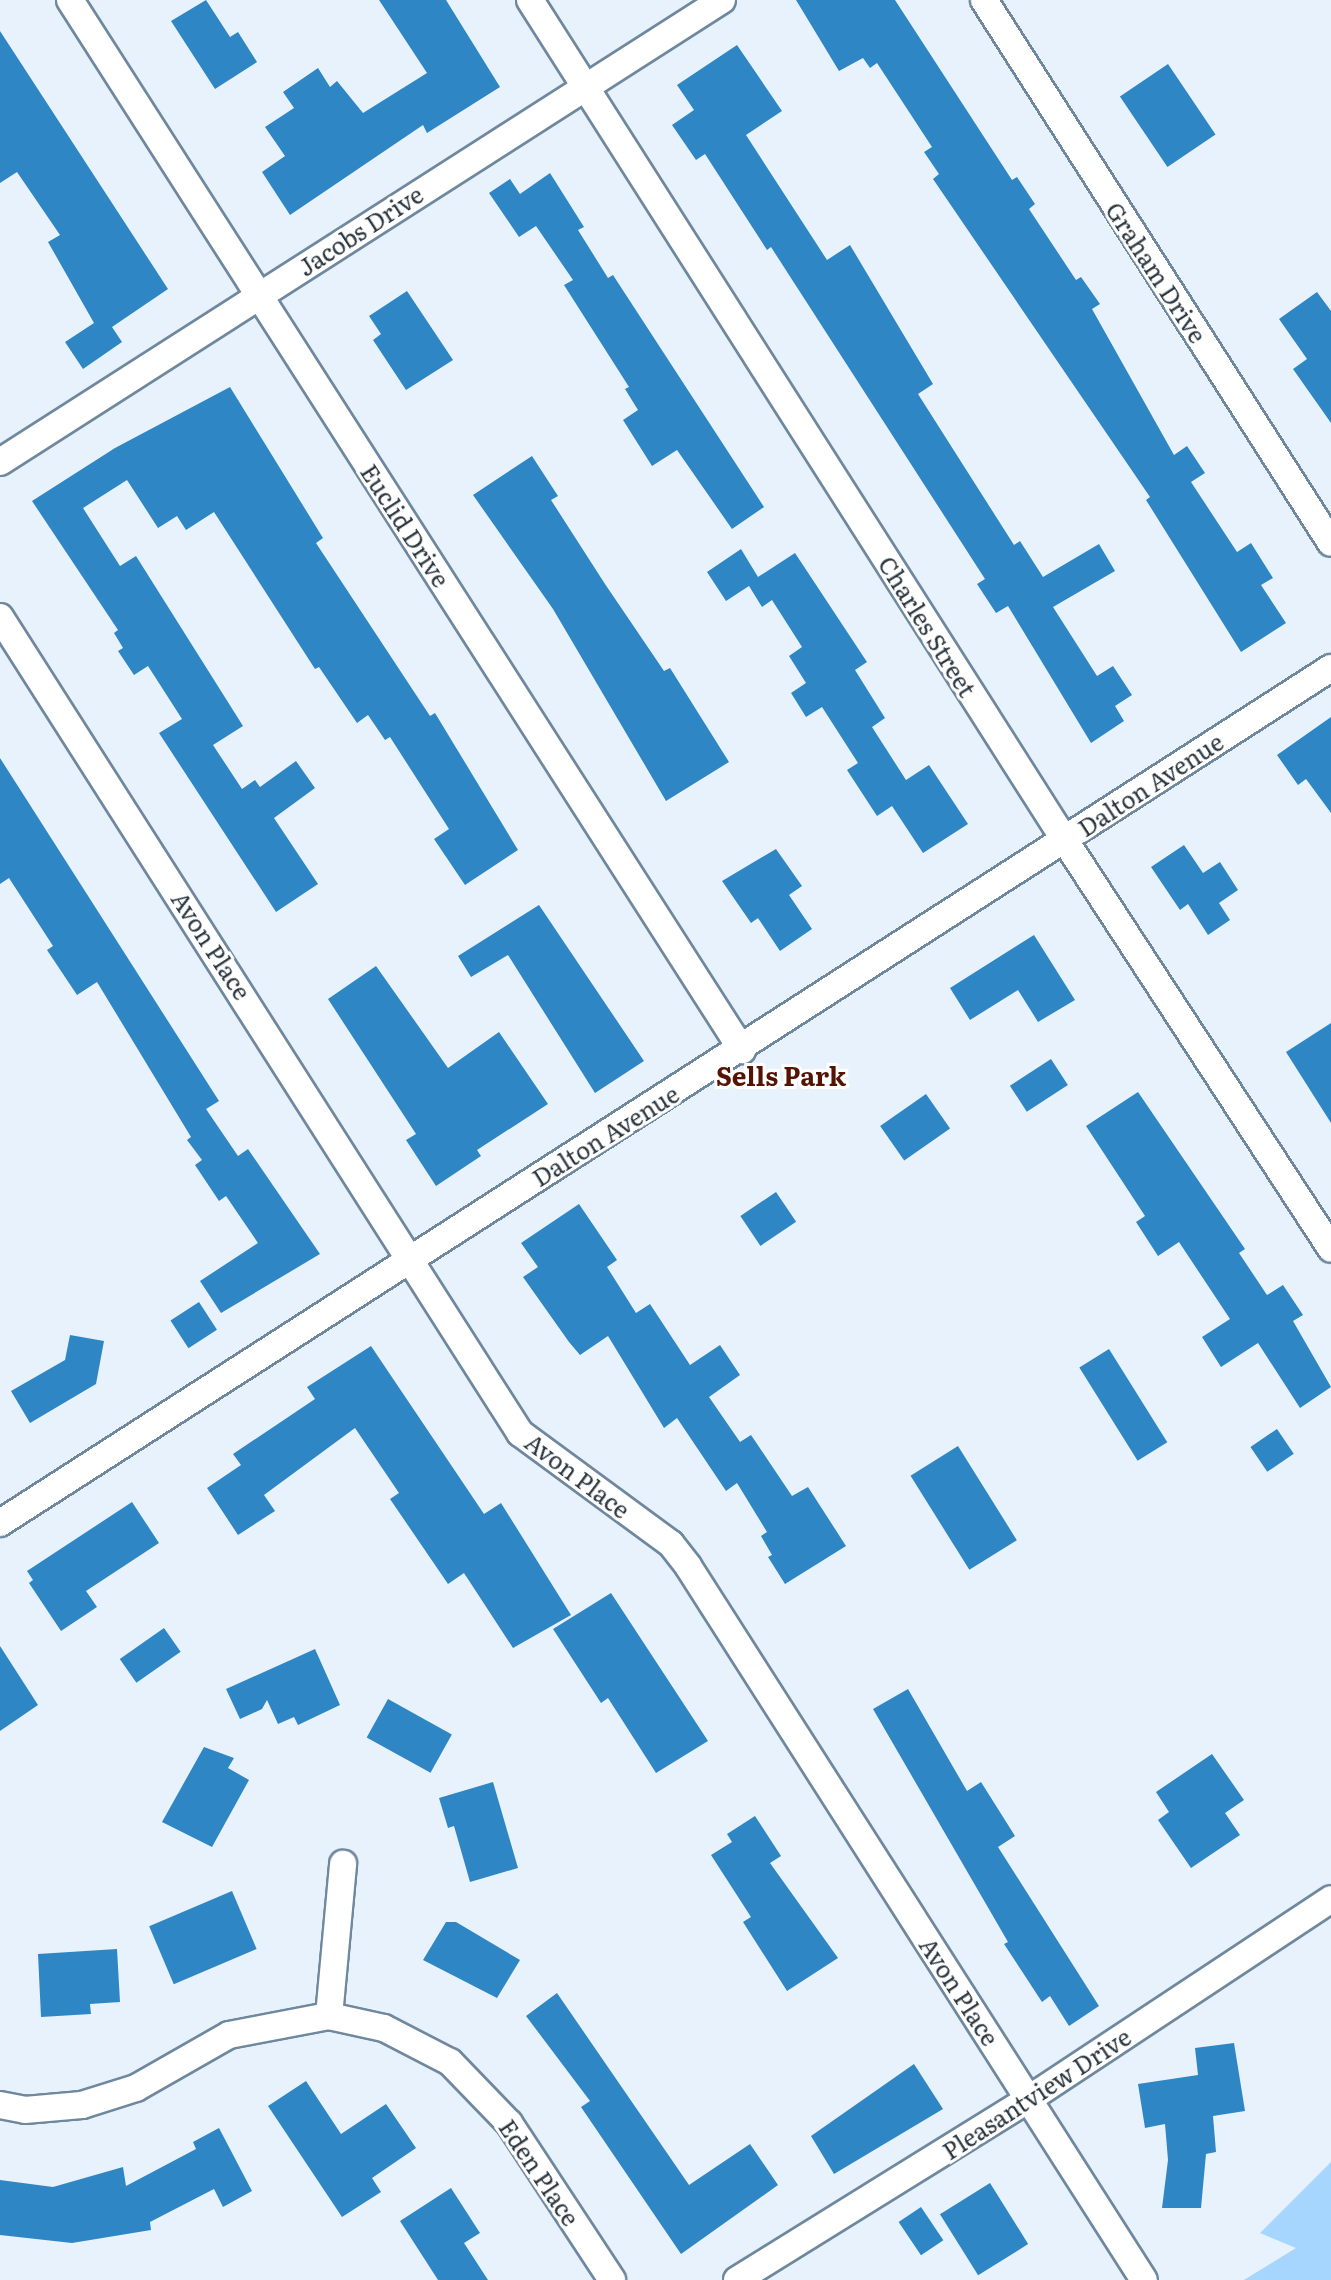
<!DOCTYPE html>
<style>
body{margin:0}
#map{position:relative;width:1331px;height:2280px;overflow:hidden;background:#e7f2fc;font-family:Literata,serif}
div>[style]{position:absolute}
.green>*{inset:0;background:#a6d5fd}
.building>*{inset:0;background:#2f86c5;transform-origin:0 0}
.roads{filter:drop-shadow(2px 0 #6f889e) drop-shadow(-2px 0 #6f889e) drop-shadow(0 2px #6f889e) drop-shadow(0 -2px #6f889e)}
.minor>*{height:26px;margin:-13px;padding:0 13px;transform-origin:13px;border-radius:13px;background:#fff}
span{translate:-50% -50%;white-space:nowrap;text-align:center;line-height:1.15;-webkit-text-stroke:6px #fff;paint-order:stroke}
.street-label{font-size:24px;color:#29343d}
.neighbourhood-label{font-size:26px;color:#551303;font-weight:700}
</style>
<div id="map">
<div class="green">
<i style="clip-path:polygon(1331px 2162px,1331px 2280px,1244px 2280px,1296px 2248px,1260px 2233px)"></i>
</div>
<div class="building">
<i style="clip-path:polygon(206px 0,230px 37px,238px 32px,257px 62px,215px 89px,171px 21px)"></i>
<i style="clip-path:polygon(379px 0,446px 0,500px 87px,427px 133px,423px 125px,290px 215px,262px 172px,285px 156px,265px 127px,294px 108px,283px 92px,318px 68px,330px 87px,337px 81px,363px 113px,427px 73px)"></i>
<i style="clip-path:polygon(796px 0,895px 0,1012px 180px,1017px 177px,1035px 204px,1029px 209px,1076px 280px,1081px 277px,1100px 304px,1092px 309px,1174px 455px,1187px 446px,1205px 473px,1191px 482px,1237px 552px,1251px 543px,1273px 578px,1261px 585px,1286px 623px,1241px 652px,1146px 500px,1150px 497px,933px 179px,939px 174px,924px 152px,932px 147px,877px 63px,870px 68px,863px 58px,839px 71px)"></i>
<i style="clip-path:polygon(0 31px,168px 289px,112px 327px,122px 342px,83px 369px,65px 342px,94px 323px,48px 242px,60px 235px,17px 172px,0 183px)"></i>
<i style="clip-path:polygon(737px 45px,782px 111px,746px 135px,827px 260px,850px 245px,933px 384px,918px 394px,1014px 545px,1020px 541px,1043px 577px,1099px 544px,1115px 571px,1053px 607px,1097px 676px,1113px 666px,1132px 695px,1115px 706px,1124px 721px,1091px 743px,1008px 606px,996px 613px,977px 584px,985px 579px,771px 247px,767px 250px,705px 154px,696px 160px,672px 125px,694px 110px,677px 85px)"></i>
<i style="left:1168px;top:64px;width:85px;height:58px;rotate:56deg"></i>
<i style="clip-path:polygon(550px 173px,584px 227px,578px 230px,608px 278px,613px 275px,764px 507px,732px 529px,677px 450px,652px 466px,623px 420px,638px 410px,625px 389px,629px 387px,564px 285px,573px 280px,536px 226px,519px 237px,489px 193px,510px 179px,520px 194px)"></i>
<i style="clip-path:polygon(407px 291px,453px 360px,406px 390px,373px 340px,381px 334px,369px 316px)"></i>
<i style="clip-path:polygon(1317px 292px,1331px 311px,1331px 423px,1293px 369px,1307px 359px,1279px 319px)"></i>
<i style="clip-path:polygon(230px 387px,323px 538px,316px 543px,430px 716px,435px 713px,518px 850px,465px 885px,434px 839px,449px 829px,390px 737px,385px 740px,368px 715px,357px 723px,319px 667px,315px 669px,214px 512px,186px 530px,177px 516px,158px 528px,127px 480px,83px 508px,120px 566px,136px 556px,243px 726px,213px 745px,242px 789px,255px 780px,260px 787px,296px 761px,315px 788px,274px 818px,318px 884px,276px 912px,159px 733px,182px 719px,148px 666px,134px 675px,118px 651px,123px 648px,114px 633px,118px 630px,32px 501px,115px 448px)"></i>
<i style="clip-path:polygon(532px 456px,558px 496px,551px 500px,605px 584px,664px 671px,670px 668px,729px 762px,666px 801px,553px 609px,473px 495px)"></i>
<i style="clip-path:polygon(741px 549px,758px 577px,795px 553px,867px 662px,855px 670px,885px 718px,872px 727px,906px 780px,929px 765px,968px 824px,923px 853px,892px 806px,877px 816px,847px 770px,858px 763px,822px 707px,806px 717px,791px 693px,806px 683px,789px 656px,802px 647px,772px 600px,762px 607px,749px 586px,726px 601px,707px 572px)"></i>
<i style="clip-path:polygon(1331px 717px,1331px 813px,1306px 779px,1298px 785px,1277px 755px)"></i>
<i style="clip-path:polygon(0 758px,219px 1101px,206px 1109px,238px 1156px,248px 1149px,320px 1254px,221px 1313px,200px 1281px,258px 1243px,226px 1196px,219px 1201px,195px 1165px,202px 1160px,187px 1140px,191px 1137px,97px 982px,77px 995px,47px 950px,53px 946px,9px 878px,0 884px)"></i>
<i style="clip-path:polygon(1184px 845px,1203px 873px,1220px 862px,1238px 890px,1219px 903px,1230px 920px,1208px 935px,1188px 904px,1180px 910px,1151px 867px)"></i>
<i style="clip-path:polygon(776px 849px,802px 886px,789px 895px,812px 929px,780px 951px,758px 918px,751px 923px,722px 881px)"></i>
<i style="clip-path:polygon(539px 905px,644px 1061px,595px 1093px,508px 955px,471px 977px,458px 956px)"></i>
<i style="clip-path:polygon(1034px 935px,1075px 1000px,1038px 1022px,1018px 990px,970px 1020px,950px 988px)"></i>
<i style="clip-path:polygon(376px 966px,448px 1068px,499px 1032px,548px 1104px,477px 1150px,481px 1156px,436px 1186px,406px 1140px,416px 1134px,328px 999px)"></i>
<i style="clip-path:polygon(1331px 1023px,1331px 1123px,1286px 1052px)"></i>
<i style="left:1051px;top:1059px;width:31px;height:49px;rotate:57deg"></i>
<i style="clip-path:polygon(1138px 1092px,1245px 1249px,1239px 1253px,1267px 1295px,1283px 1285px,1303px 1315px,1293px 1321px,1331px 1387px,1300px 1408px,1258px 1343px,1221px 1367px,1202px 1337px,1230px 1319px,1179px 1242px,1158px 1256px,1136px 1222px,1145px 1216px,1086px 1126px)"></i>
<i style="left:926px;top:1094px;width:42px;height:56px;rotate:55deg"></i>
<i style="left:776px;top:1192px;width:36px;height:43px;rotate:56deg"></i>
<i style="clip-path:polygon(579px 1204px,617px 1260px,607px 1267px,636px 1313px,650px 1304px,690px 1365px,720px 1345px,740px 1375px,709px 1397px,740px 1442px,751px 1435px,792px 1496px,808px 1487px,846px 1546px,785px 1584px,768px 1557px,772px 1555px,761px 1536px,767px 1532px,737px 1483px,726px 1491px,677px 1418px,664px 1428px,608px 1336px,580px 1355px,569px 1342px,523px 1277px,538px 1267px,521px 1243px)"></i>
<i style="left:199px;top:1302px;width:33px;height:34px;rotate:57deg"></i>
<i style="clip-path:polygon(70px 1335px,104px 1341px,96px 1384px,30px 1423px,11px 1391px,65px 1360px)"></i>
<i style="clip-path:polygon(371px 1346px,484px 1514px,501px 1503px,571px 1615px,513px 1648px,464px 1573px,448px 1584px,390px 1499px,399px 1493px,355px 1428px,264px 1495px,275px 1511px,238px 1535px,207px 1488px,241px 1465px,233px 1454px,315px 1399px,307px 1387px)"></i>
<i style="left:1109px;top:1349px;width:110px;height:35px;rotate:58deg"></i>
<i style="left:1277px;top:1429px;width:30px;height:32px;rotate:56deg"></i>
<i style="left:958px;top:1446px;width:111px;height:56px;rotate:58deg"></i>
<i style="clip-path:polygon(132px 1502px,159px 1543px,86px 1591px,97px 1607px,61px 1631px,29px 1583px,33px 1580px,27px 1571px)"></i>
<i style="clip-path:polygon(611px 1593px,708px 1741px,656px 1773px,608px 1698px,601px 1703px,553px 1629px)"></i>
<i style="left:164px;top:1628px;width:29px;height:54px;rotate:55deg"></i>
<i style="clip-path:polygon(0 1646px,38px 1705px,0 1731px)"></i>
<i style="clip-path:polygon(315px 1649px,340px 1705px,298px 1725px,294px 1717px,278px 1724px,267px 1700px,262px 1709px,240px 1719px,226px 1689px)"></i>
<i style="clip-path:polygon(908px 1689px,967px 1791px,981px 1782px,1015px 1836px,998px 1847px,1099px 2006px,1069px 2026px,1050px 1996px,1042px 2002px,1004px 1944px,1008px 1942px,873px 1709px)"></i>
<i style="left:388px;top:1699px;width:73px;height:44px;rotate:29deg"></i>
<i style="clip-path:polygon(204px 1747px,234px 1758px,228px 1768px,249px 1780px,212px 1847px,162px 1822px)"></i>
<i style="clip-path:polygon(1212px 1754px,1244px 1800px,1225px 1813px,1240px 1835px,1191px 1868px,1158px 1820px,1169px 1812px,1156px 1792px)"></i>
<i style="clip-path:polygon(493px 1782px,518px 1868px,470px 1882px,454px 1826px,448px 1828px,439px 1798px)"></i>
<i style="clip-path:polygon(755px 1816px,781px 1856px,770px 1863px,838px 1958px,787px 1991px,743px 1922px,751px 1917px,711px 1855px,732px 1842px,727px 1834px)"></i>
<i style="left:232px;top:1891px;width:63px;height:90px;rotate:67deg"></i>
<i style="clip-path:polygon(446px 1922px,456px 1922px,520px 1960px,497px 1998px,423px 1960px)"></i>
<i style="clip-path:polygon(117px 1949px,120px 2002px,90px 2004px,91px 2014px,41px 2017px,38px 1954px)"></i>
<i style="clip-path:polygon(557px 1993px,689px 2185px,750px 2144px,778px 2185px,681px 2254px,581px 2107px,590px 2101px,526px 2016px)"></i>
<i style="clip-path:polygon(1234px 2043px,1245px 2111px,1213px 2116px,1216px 2152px,1206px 2154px,1201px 2208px,1162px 2208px,1168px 2160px,1165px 2124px,1145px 2128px,1138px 2084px,1198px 2075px,1195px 2048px)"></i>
<i style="clip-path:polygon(914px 2064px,943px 2109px,834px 2174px,811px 2136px)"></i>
<i style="clip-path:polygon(306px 2081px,341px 2134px,386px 2104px,416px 2148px,372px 2178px,381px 2192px,342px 2217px,268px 2106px)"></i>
<i style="clip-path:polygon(219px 2128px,252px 2191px,223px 2207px,214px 2189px,150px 2222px,151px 2230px,72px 2243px,0 2235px,0 2180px,53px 2187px,123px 2167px,126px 2186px,196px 2149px,193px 2142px)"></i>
<i style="left:990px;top:2183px;width:72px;height:59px;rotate:58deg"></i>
<i style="clip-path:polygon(451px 2188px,480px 2233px,464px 2243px,488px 2280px,438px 2280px,400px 2221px)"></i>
<i style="left:921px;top:2207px;width:40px;height:27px;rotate:56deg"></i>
</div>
<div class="roads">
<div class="minor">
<i style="left:70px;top:0;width:1247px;rotate:57.38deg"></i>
<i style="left:530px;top:0;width:995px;rotate:57.52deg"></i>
<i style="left:1064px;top:839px;width:489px;rotate:56.9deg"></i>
<i style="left:984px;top:0;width:644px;rotate:57.42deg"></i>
<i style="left:0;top:462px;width:857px;rotate:-32.61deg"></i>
<i style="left:0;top:617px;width:968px;rotate:57.49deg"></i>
<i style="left:520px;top:1433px;width:187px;rotate:36.3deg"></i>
<i style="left:671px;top:1544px;width:28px;rotate:52deg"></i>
<i style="left:688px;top:1566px;width:847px;rotate:57.44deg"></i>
<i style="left:0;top:1523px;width:1582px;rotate:-32.72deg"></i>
<i style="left:329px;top:2016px;width:153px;rotate:-84.7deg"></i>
<i style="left:0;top:2105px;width:25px;rotate:11deg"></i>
<i style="left:25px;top:2110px;width:57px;rotate:-5deg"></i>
<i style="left:82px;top:2105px;width:57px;rotate:-17.5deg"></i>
<i style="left:136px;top:2088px;width:107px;rotate:-29.7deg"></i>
<i style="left:229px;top:2035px;width:102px;rotate:-10.8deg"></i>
<i style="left:329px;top:2016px;width:56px;rotate:12.3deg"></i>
<i style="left:384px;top:2028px;width:74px;rotate:27.3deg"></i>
<i style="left:450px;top:2062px;width:85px;rotate:46deg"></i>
<i style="left:509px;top:2123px;width:188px;rotate:56.7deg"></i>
<i style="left:737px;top:2280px;width:344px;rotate:-31.8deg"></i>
<i style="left:1029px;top:2099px;width:362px;rotate:-33.5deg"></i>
</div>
</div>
<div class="street-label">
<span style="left:360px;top:230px;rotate:-33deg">Jacobs Drive</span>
<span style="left:1157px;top:272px;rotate:57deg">Graham Drive</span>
<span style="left:406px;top:525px;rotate:57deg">Euclid Drive</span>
<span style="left:928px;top:626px;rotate:58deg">Charles Street</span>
<span style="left:1150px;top:784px;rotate:-33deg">Dalton Avenue</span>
<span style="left:212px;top:945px;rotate:57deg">Avon Place</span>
<span style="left:605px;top:1135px;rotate:-32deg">Dalton Avenue</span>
<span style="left:578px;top:1475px;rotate:37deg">Avon Place</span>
<span style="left:960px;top:1991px;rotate:57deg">Avon Place</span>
<span style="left:1036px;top:2093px;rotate:-33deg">Pleasantview Drive</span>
<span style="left:540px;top:2172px;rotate:56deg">Eden Place</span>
</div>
<div class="neighbourhood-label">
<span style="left:781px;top:1075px">Sells Park</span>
</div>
</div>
